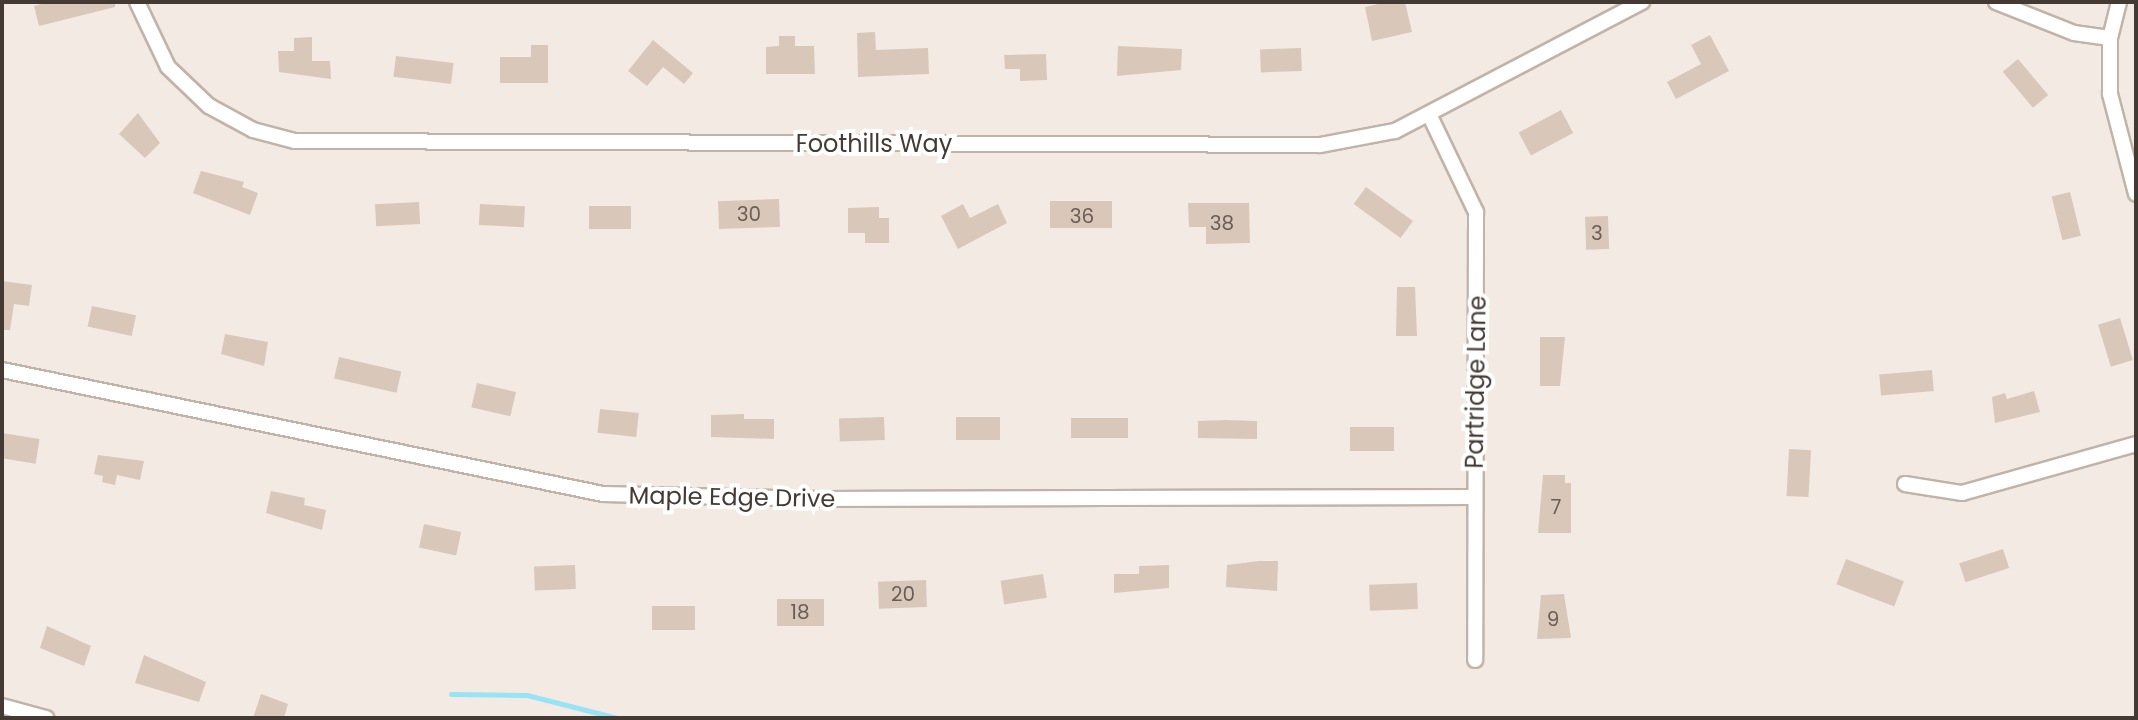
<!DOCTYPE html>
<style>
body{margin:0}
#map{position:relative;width:2138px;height:720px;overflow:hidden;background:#f3ebe3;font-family:Poppins,sans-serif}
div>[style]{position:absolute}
.stream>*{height:5px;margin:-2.5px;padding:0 2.5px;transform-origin:2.5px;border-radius:2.5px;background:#99e3f6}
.building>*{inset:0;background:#d9c7ba;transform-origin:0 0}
.roads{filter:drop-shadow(2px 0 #c2b3a8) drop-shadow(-2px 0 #c2b3a8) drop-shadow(0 2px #c2b3a8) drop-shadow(0 -2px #c2b3a8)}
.street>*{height:14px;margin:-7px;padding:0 7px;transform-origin:7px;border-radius:7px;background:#fff}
span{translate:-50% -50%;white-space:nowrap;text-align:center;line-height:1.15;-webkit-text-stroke:8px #fff;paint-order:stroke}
.number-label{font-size:20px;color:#6a5d55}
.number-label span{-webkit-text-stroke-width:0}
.street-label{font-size:24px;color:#453a33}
.frame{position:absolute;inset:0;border:4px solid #453a33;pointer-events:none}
</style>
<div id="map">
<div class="stream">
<i style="left:451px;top:694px;width:76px;rotate:0.8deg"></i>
<i style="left:527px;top:695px;width:93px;rotate:14.3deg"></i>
</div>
<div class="building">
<i style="clip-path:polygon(48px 2px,115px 2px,115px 7px,39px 26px,34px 6px)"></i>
<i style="clip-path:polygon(1387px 2px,1405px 2px,1412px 32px,1372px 41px,1365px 7px)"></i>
<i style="clip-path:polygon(875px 32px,876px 50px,928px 48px,929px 74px,858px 77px,857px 33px)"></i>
<i style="clip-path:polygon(1710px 35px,1729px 71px,1676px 99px,1667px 82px,1701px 64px,1691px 45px)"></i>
<i style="clip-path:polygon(779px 36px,795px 36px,795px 46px,814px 46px,815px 74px,766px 74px,766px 47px,779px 46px)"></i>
<i style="clip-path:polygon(312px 37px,312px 61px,330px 61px,331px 79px,279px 72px,278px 51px,294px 51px,294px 38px)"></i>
<i style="clip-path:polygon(653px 40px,693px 73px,684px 84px,663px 67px,647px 86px,628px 71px)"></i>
<i style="clip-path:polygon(531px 45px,548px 45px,548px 83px,500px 83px,500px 57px,531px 57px)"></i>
<i style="clip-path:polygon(1118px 46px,1182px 49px,1181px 70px,1117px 76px)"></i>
<i style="left:1301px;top:48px;width:23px;height:41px;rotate:88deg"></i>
<i style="clip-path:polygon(1046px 54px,1047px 80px,1020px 81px,1020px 69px,1005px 69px,1004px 55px)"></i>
<i style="left:396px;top:56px;width:58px;height:21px;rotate:7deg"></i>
<i style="left:2018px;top:59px;width:47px;height:20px;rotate:50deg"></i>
<i style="left:1561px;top:110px;width:26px;height:48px;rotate:62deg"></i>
<i style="clip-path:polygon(138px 113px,160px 143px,145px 158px,119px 134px)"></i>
<i style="clip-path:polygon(201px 171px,244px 182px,242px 187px,258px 193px,250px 215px,193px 193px)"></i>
<i style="left:1366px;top:187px;width:58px;height:21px;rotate:36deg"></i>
<i style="left:2070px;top:192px;width:45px;height:19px;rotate:76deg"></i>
<i style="left:779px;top:199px;width:28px;height:61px;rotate:88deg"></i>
<i style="left:1112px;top:201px;width:27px;height:62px;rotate:90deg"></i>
<i style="left:419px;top:202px;width:22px;height:44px;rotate:87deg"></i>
<i style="clip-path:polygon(1188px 203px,1249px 203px,1250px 243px,1206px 244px,1206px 227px,1189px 227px)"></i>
<i style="left:480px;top:204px;width:45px;height:21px;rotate:3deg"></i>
<i style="clip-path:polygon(963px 204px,970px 218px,998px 204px,1007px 223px,958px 249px,941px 216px)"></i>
<i style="left:589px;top:206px;width:42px;height:23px"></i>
<i style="clip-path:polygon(879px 207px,879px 218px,889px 218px,889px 243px,865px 243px,865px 233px,848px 233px,848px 208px)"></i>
<i style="left:1608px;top:216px;width:33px;height:23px;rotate:88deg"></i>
<i style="clip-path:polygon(2px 281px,32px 285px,29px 306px,14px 304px,10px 330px,2px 330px)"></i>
<i style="clip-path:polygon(1397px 287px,1415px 287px,1417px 336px,1396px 336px)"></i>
<i style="left:92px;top:306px;width:45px;height:21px;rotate:12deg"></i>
<i style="left:2120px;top:318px;width:44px;height:23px;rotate:73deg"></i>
<i style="clip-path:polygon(225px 334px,268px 342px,264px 366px,221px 354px)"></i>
<i style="clip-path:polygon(1540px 337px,1565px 337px,1560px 386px,1540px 386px)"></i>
<i style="left:339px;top:357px;width:64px;height:22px;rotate:13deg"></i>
<i style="left:1932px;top:370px;width:21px;height:53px;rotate:85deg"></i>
<i style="left:477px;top:383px;width:40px;height:25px;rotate:13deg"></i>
<i style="clip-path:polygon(2034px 391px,2040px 412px,1995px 423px,1992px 397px,2005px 393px,2007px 399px)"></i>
<i style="left:600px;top:409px;width:39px;height:24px;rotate:6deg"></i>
<i style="clip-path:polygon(744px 414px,744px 419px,774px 419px,774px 439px,711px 437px,711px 415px)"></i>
<i style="left:884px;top:417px;width:23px;height:45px;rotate:88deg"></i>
<i style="left:956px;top:417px;width:44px;height:23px"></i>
<i style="left:1128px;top:418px;width:20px;height:57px;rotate:90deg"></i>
<i style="clip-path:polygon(1226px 420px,1257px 421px,1257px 439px,1198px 438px,1198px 421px)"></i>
<i style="left:1394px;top:427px;width:24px;height:44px;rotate:90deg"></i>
<i style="left:2px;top:433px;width:38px;height:25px;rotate:9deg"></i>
<i style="left:1789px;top:449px;width:22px;height:47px;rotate:3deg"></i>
<i style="clip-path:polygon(98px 455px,144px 461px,140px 480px,117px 475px,115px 485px,102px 482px,103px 476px,94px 474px)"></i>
<i style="clip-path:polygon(1543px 475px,1565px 475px,1565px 483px,1571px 483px,1571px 533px,1538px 533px)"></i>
<i style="clip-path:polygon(271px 491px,305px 498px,304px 505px,326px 510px,322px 530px,266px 513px)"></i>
<i style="left:424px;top:524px;width:38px;height:24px;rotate:12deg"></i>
<i style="left:2003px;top:549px;width:20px;height:46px;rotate:72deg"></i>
<i style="left:1846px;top:559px;width:62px;height:27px;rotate:21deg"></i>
<i style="clip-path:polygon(1259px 561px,1278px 561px,1277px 591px,1226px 587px,1227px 565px)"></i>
<i style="left:575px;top:565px;width:24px;height:41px;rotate:88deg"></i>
<i style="clip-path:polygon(1169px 565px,1169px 588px,1114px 593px,1114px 574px,1139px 574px,1139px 566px)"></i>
<i style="left:1043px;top:574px;width:24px;height:43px;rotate:81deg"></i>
<i style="left:926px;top:580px;width:27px;height:48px;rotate:88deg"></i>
<i style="left:1417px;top:583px;width:26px;height:48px;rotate:88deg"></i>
<i style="clip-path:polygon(1564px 594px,1571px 638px,1537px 639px,1541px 595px)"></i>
<i style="left:777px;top:599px;width:47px;height:27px"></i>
<i style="left:652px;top:606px;width:43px;height:24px"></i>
<i style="clip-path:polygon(47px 626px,91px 646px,84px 666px,40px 648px)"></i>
<i style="clip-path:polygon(144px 655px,206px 682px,199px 702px,135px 683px)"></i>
<i style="clip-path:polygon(261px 694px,288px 704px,284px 718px,253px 718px)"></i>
</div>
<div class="roads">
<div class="street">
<i style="left:137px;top:2px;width:72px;rotate:64.5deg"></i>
<i style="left:168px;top:67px;width:57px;rotate:43.6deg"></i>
<i style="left:209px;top:106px;width:50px;rotate:28.6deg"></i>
<i style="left:253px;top:130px;width:43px;rotate:14.7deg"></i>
<i style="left:295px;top:141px;width:1025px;rotate:0.22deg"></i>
<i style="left:1320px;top:145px;width:76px;rotate:-10.6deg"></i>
<i style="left:1395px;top:131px;width:279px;rotate:-27.6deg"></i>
<i style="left:1996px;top:2px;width:84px;rotate:21.7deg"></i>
<i style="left:2074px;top:33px;width:36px;rotate:8deg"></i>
<i style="left:2119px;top:2px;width:37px;rotate:104deg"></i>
<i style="left:2110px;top:38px;width:56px;rotate:90deg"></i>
<i style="left:2110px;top:94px;width:103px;rotate:75.4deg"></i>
<i style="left:1429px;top:114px;width:109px;rotate:64.4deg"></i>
<i style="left:1476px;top:212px;width:448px;rotate:90.1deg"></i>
<i style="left:2px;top:370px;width:614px;rotate:11.66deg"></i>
<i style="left:603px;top:494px;width:218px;rotate:1.3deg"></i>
<i style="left:821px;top:499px;width:654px;rotate:-0.18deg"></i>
<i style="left:1905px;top:484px;width:58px;rotate:9deg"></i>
<i style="left:1962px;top:493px;width:181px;rotate:-15.7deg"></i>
<i style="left:2px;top:706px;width:46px;rotate:15.3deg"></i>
</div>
</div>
<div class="number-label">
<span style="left:749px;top:214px">30</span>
<span style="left:1082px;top:216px">36</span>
<span style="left:1222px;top:223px">38</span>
<span style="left:1597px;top:233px">3</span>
<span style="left:1556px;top:507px">7</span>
<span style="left:903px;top:594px">20</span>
<span style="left:800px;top:612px">18</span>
<span style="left:1553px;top:619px">9</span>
</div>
<div class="street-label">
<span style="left:874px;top:144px">Foothills Way</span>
<span style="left:1476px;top:382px;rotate:-89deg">Partridge Lane</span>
<span style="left:732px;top:497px;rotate:1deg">Maple Edge Drive</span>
</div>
<div class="frame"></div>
</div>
